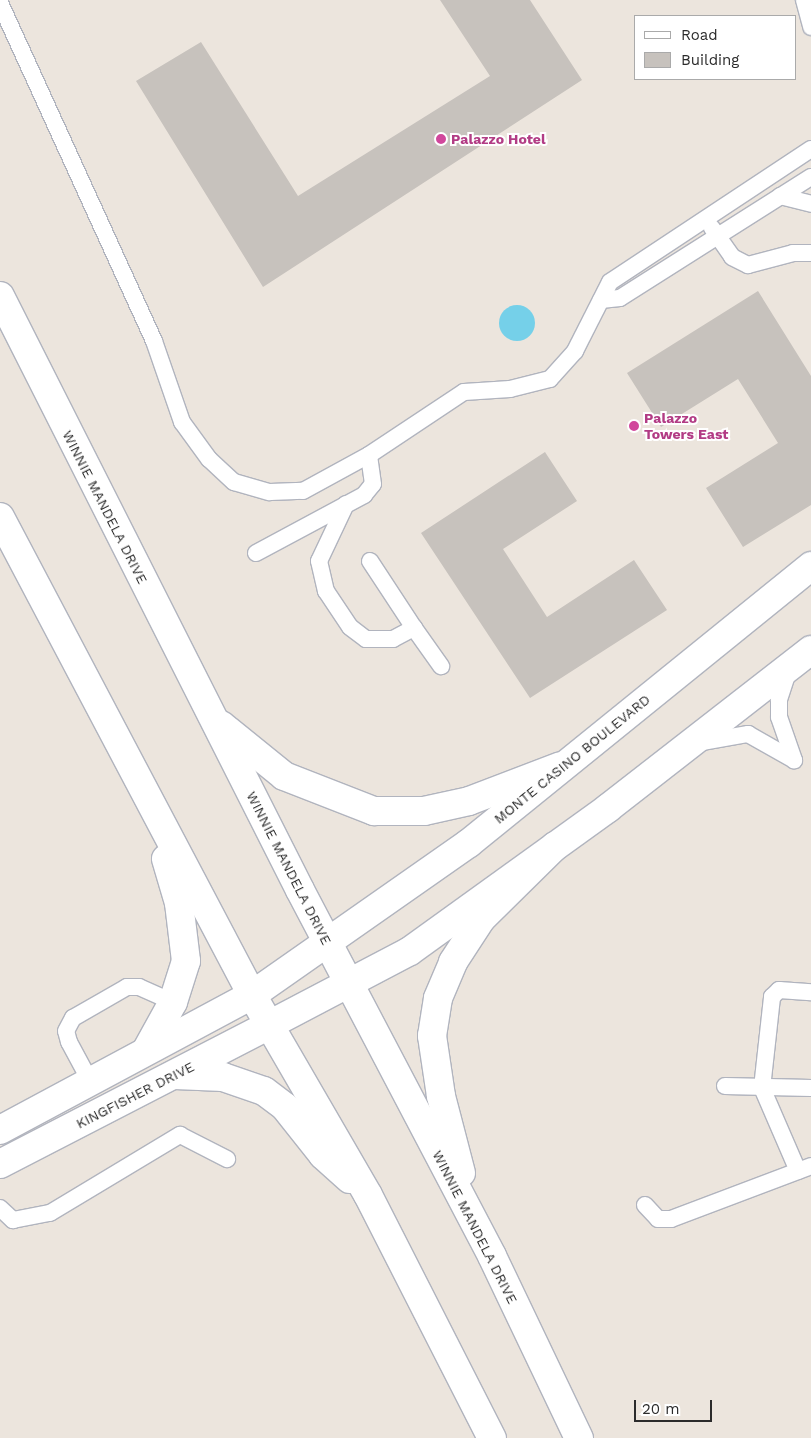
<!DOCTYPE html>
<style>
body{margin:0}
#map{position:relative;width:811px;height:1438px;overflow:hidden;background:#ece5dd;font-family:"Work Sans",sans-serif}
div>[style]{position:absolute}
.water>*{inset:0;background:#75d0e9}
.round{border-radius:50%}
.building>*{inset:0;background:#c7c2bd}
.roads{filter:drop-shadow(1px 0 #b1b4be) drop-shadow(-1px 0 #b1b4be) drop-shadow(0 1px #b1b4be) drop-shadow(0 -1px #b1b4be)}
.service>*{height:16px;margin:-8px;padding:0 8px;transform-origin:8px;border-radius:8px;background:#fff}
.minor>*{height:28px;margin:-14px;padding:0 14px;transform-origin:14px;border-radius:14px;background:#fff}
.tertiary>*{height:28px;margin:-14px;padding:0 14px;transform-origin:14px;border-radius:14px;background:#fff}
.secondary>*{height:28px;margin:-14px;padding:0 14px;transform-origin:14px;border-radius:14px;background:#fff}
.dots>*{width:14px;height:14px;translate:-50% -50%;box-sizing:border-box;border:2px solid #fff;border-radius:50%}
span{translate:-50% -50%;white-space:nowrap;text-align:center;line-height:1.15;-webkit-text-stroke:4px #fff;paint-order:stroke}
.hotel-label{font-size:14px;color:#b23c85;font-weight:700}
.left{translate:0 -50%;text-align:left}
.street-label{font-size:14px;color:#2b2b2b}
.legend{position:absolute;left:634px;top:15px;width:162px;height:65px;box-sizing:border-box;background:#fff;border:1px solid #aaa;margin:0;padding:6px 9px;list-style:none;font-size:15px;color:#2b2b2b}
.legend li{display:flex;align-items:center;gap:10px;height:25px}
.legend b{width:25px;border:1px solid #aaa}
.scale{position:absolute;left:634px;top:1400px;width:78px;height:22px;box-sizing:border-box;border:2px solid #2b2b2b;border-top:0;padding-left:6px;font-size:15px;line-height:18px;white-space:nowrap;color:#2b2b2b;-webkit-text-stroke:4px #fff;paint-order:stroke}
</style>
<div id="map">
<div class="water">
<i class="round" style="left:499px;top:305px;width:36px;height:36px"></i>
</div>
<div class="building">
<i style="clip-path:polygon(440px 0,530px 0,582px 80px,263px 287px,136px 81px,201px 42px,298px 196px,490px 76px)"></i>
<i style="clip-path:polygon(758px 291px,811px 376px,811px 505px,743px 547px,706px 488px,778px 443px,738px 379px,661px 427px,627px 373px)"></i>
<i style="clip-path:polygon(545px 452px,577px 501px,503px 549px,547px 617px,634px 560px,667px 610px,530px 698px,421px 533px)"></i>
</div>
<div class="roads">
<div class="service">
<i style="left:804px;top:0;width:28px;rotate:75deg"></i>
<i style="left:0;top:3px;width:371px;rotate:65.5deg"></i>
<i style="left:154px;top:341px;width:86px;rotate:70.9deg"></i>
<i style="left:182px;top:422px;width:46px;rotate:53.9deg"></i>
<i style="left:209px;top:459px;width:34px;rotate:43deg"></i>
<i style="left:234px;top:482px;width:37px;rotate:16deg"></i>
<i style="left:270px;top:492px;width:33px;rotate:-2deg"></i>
<i style="left:303px;top:491px;width:75px;rotate:-28.6deg"></i>
<i style="left:369px;top:455px;width:114px;rotate:-33.6deg"></i>
<i style="left:464px;top:392px;width:46px;rotate:-3.7deg"></i>
<i style="left:510px;top:389px;width:41px;rotate:-14deg"></i>
<i style="left:550px;top:379px;width:38px;rotate:-48deg"></i>
<i style="left:575px;top:351px;width:77px;rotate:-63.1deg"></i>
<i style="left:610px;top:282px;width:241px;rotate:-33.5deg"></i>
<i style="left:780px;top:196px;width:32px;rotate:14deg"></i>
<i style="left:712px;top:228px;width:35px;rotate:55deg"></i>
<i style="left:732px;top:257px;width:18px;rotate:27deg"></i>
<i style="left:748px;top:265px;width:47px;rotate:-14.9deg"></i>
<i style="left:793px;top:253px;width:18px"></i>
<i style="left:601px;top:300px;width:19px;rotate:-6deg"></i>
<i style="left:620px;top:298px;width:226px;rotate:-32.4deg"></i>
<i style="left:346px;top:504px;width:63px;rotate:115.3deg"></i>
<i style="left:319px;top:561px;width:31px;rotate:77deg"></i>
<i style="left:326px;top:591px;width:43px;rotate:56.3deg"></i>
<i style="left:350px;top:627px;width:20px;rotate:37deg"></i>
<i style="left:366px;top:639px;width:27px"></i>
<i style="left:393px;top:639px;width:24px;rotate:-28deg"></i>
<i style="left:414px;top:628px;width:47px;rotate:54.6deg"></i>
<i style="left:256px;top:553px;width:123px;rotate:-28.2deg"></i>
<i style="left:364px;top:495px;width:14px;rotate:-51deg"></i>
<i style="left:373px;top:484px;width:29px;rotate:-98deg"></i>
<i style="left:370px;top:561px;width:80px;rotate:56.7deg"></i>
<i style="left:789px;top:669px;width:33px;rotate:108deg"></i>
<i style="left:779px;top:700px;width:17px;rotate:90deg"></i>
<i style="left:779px;top:717px;width:46px;rotate:70.8deg"></i>
<i style="left:702px;top:742px;width:47px;rotate:-9.9deg"></i>
<i style="left:748px;top:734px;width:53px;rotate:29.5deg"></i>
<i style="left:90px;top:1081px;width:44px;rotate:-118.3deg"></i>
<i style="left:69px;top:1042px;width:11px;rotate:-105deg"></i>
<i style="left:66px;top:1031px;width:15px;rotate:-62deg"></i>
<i style="left:73px;top:1018px;width:62px;rotate:-29.9deg"></i>
<i style="left:127px;top:987px;width:12px"></i>
<i style="left:139px;top:987px;width:37px;rotate:24deg"></i>
<i style="left:725px;top:1086px;width:86px;rotate:1.3deg"></i>
<i style="left:798px;top:1171px;width:90px;rotate:-113.4deg"></i>
<i style="left:762px;top:1088px;width:92px;rotate:-83.7deg"></i>
<i style="left:772px;top:997px;width:10px;rotate:-45deg"></i>
<i style="left:779px;top:990px;width:32px;rotate:4deg"></i>
<i style="left:645px;top:1205px;width:19px;rotate:47deg"></i>
<i style="left:658px;top:1219px;width:13px"></i>
<i style="left:671px;top:1219px;width:150px;rotate:-20.7deg"></i>
<i style="left:0;top:1208px;width:18px;rotate:43deg"></i>
<i style="left:13px;top:1220px;width:38px;rotate:-11deg"></i>
<i style="left:50px;top:1213px;width:152px;rotate:-31deg"></i>
<i style="left:180px;top:1135px;width:53px;rotate:27.1deg"></i>
</div>
<div class="minor">
<i style="left:0;top:1130px;width:286px;rotate:-28.2deg"></i>
<i style="left:0;top:1164px;width:303px;rotate:-27.3deg"></i>
</div>
<div class="tertiary">
<i style="left:252px;top:995px;width:265px;rotate:-35deg"></i>
<i style="left:469px;top:843px;width:440px;rotate:-39deg"></i>
<i style="left:269px;top:1025px;width:159px;rotate:-27.7deg"></i>
<i style="left:410px;top:951px;width:244px;rotate:-35.8deg"></i>
<i style="left:608px;top:808px;width:257px;rotate:-37.9deg"></i>
</div>
<div class="secondary">
<i style="left:0;top:296px;width:665px;rotate:63.2deg"></i>
<i style="left:300px;top:890px;width:413px;rotate:62.3deg"></i>
<i style="left:492px;top:1256px;width:202px;rotate:64.5deg"></i>
<i style="left:0;top:517px;width:540px;rotate:62.2deg"></i>
<i style="left:252px;top:995px;width:231px;rotate:59.9deg"></i>
<i style="left:368px;top:1195px;width:273px;rotate:63deg"></i>
<i style="left:221px;top:725px;width:81px;rotate:39deg"></i>
<i style="left:284px;top:776px;width:97px;rotate:21.3deg"></i>
<i style="left:374px;top:811px;width:50px"></i>
<i style="left:424px;top:811px;width:46px;rotate:-12.5deg"></i>
<i style="left:469px;top:801px;width:98px;rotate:-20.8deg"></i>
<i style="left:146px;top:1051px;width:56px;rotate:-61.1deg"></i>
<i style="left:173px;top:1002px;width:43px;rotate:-72.4deg"></i>
<i style="left:186px;top:961px;width:58px;rotate:-96.9deg"></i>
<i style="left:179px;top:903px;width:46px;rotate:-106.5deg"></i>
<i style="left:175px;top:1075px;width:48px;rotate:2.4deg"></i>
<i style="left:223px;top:1077px;width:43px;rotate:18.9deg"></i>
<i style="left:264px;top:1091px;width:26px;rotate:37deg"></i>
<i style="left:285px;top:1107px;width:61px;rotate:51.6deg"></i>
<i style="left:323px;top:1155px;width:36px;rotate:42deg"></i>
<i style="left:461px;top:1173px;width:80px;rotate:-104.6deg"></i>
<i style="left:441px;top:1096px;width:61px;rotate:-98.5deg"></i>
<i style="left:432px;top:1036px;width:38px;rotate:-81deg"></i>
<i style="left:438px;top:998px;width:39px;rotate:-67deg"></i>
<i style="left:453px;top:962px;width:51px;rotate:-56.9deg"></i>
<i style="left:481px;top:919px;width:104px;rotate:-44.6deg"></i>
</div>
</div>
<div class="dots">
<i style="left:441px;top:139px;background:#d1479c"></i>
<i style="left:634px;top:426px;background:#d1479c"></i>
</div>
<div class="hotel-label">
<span class="left" style="left:451px;top:139px">Palazzo Hotel</span>
<span class="left" style="left:644px;top:426px">Palazzo<br>Towers East</span>
</div>
<div class="street-label">
<span style="left:105px;top:507px;rotate:63deg">WINNIE MANDELA DRIVE</span>
<span style="left:572px;top:759px;rotate:-39deg">MONTE CASINO BOULEVARD</span>
<span style="left:289px;top:868px;rotate:63deg">WINNIE MANDELA DRIVE</span>
<span style="left:135px;top:1095px;rotate:-27deg">KINGFISHER DRIVE</span>
<span style="left:475px;top:1227px;rotate:63deg">WINNIE MANDELA DRIVE</span>
</div>
<ul class="legend">
<li><b style="height:6px;background:#fff"></b>Road</li>
<li><b style="height:14px;background:#c7c2bd"></b>Building</li>
</ul>
<div class="scale">20 m</div>
</div>
